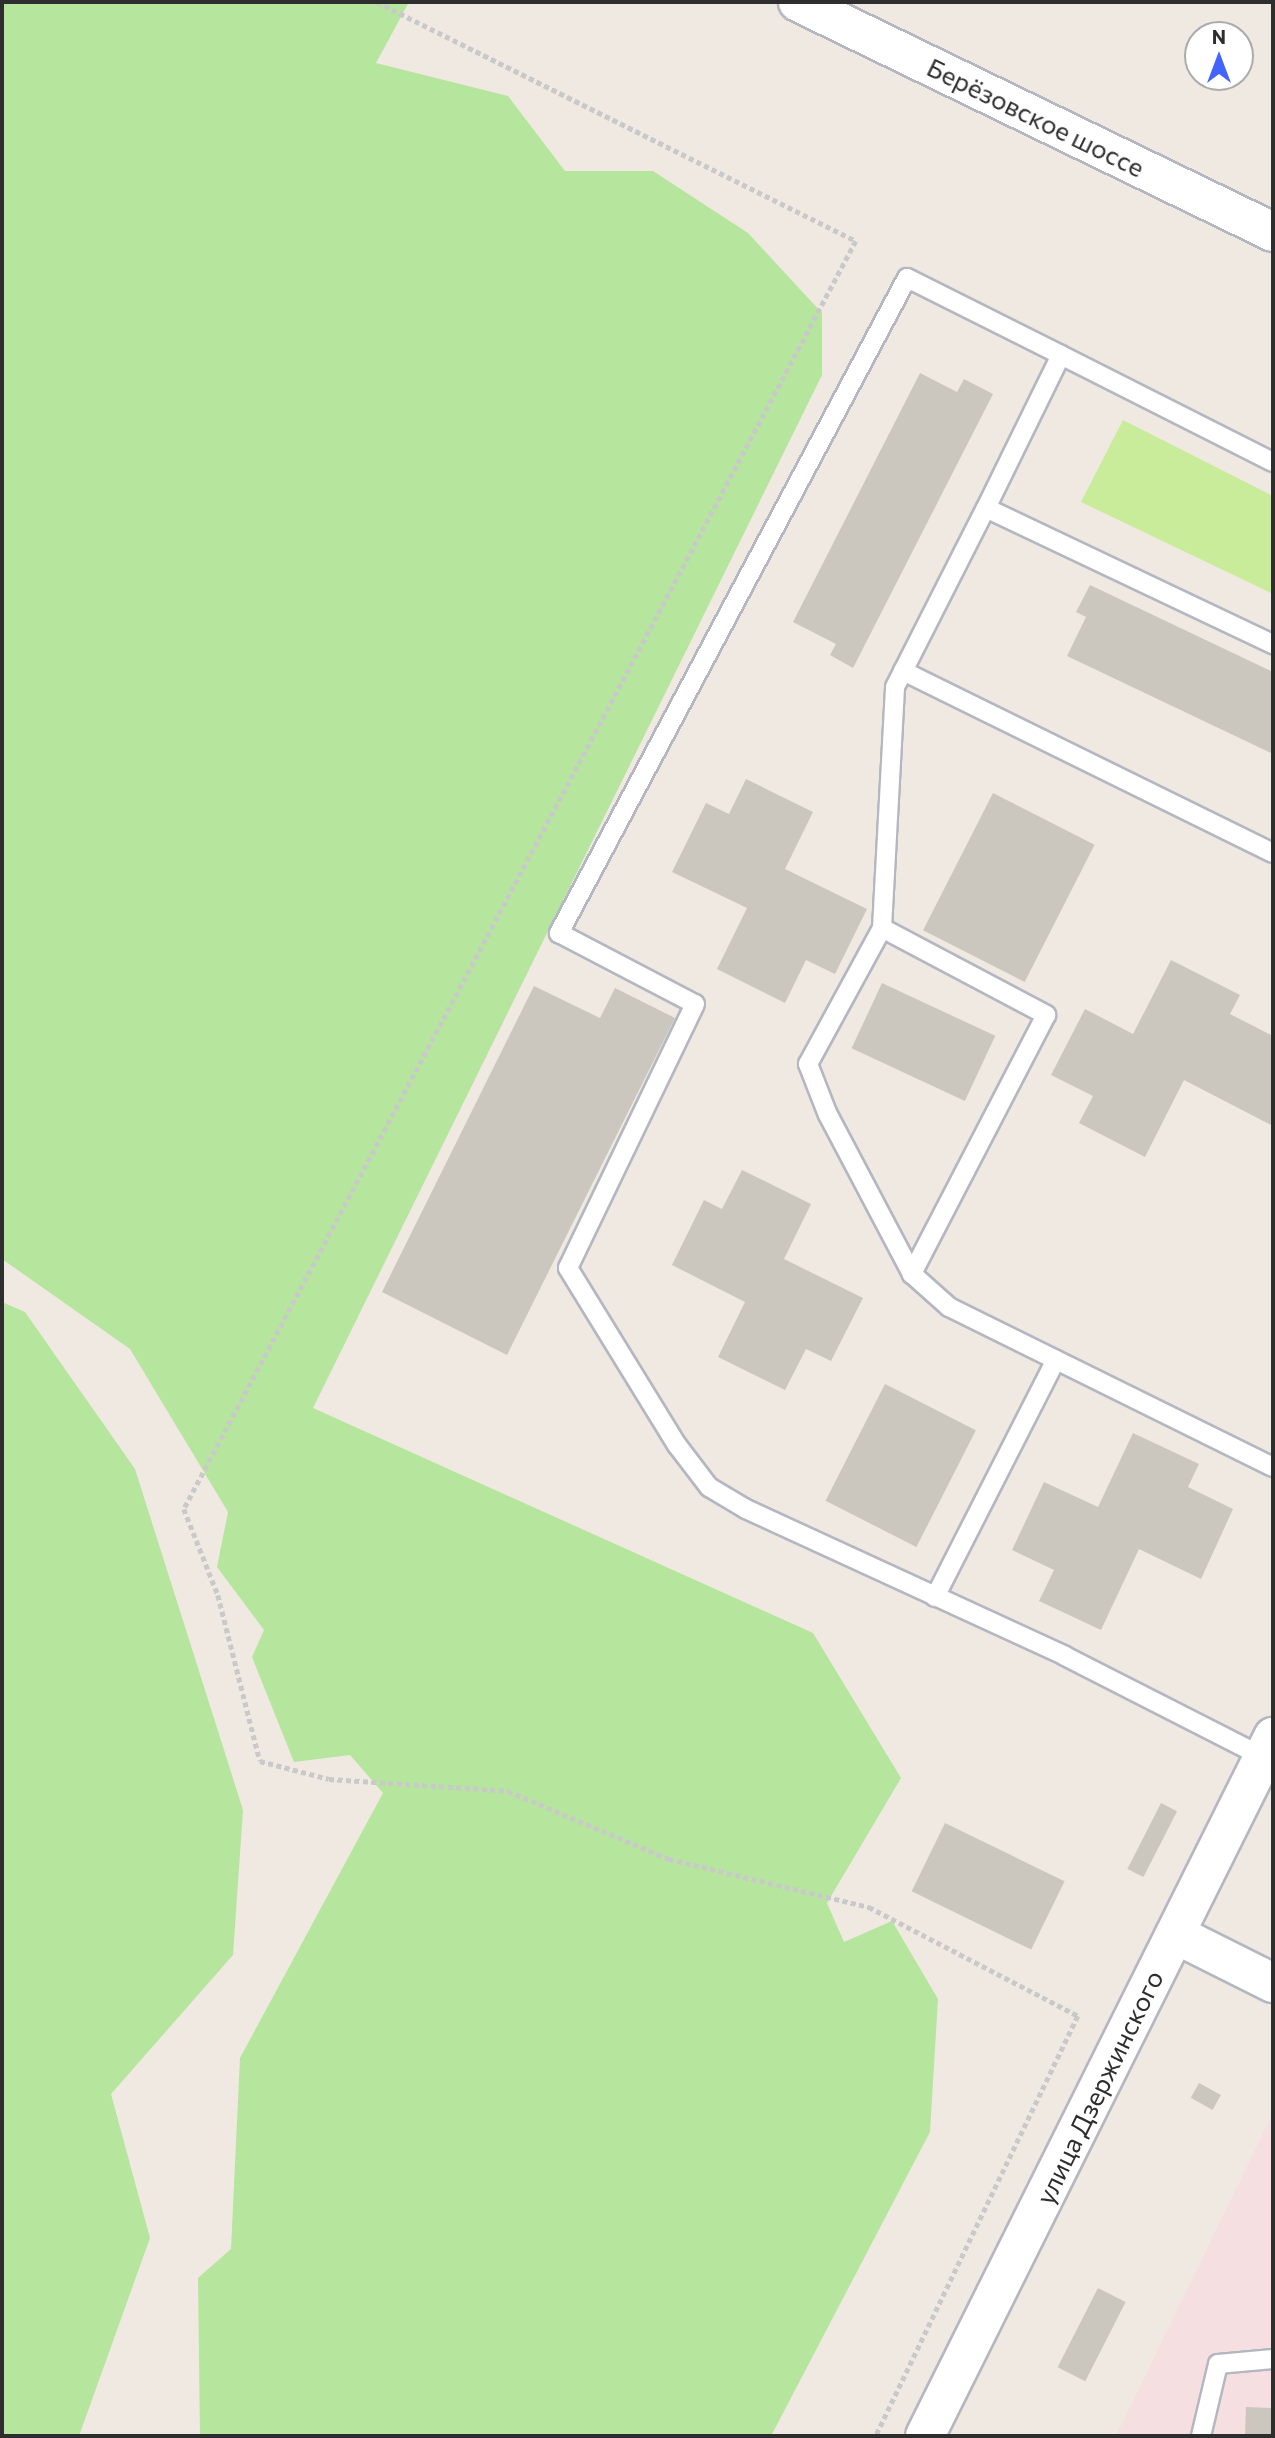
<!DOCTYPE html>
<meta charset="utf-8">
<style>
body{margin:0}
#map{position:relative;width:1275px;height:2438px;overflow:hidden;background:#efe9e1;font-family:Commissioner,sans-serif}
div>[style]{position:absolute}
.medical>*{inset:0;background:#f5dfe0}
.green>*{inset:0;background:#b6e59e}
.pitch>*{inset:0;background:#c9ec9a}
.building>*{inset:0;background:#cbc7bf;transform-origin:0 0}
.path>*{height:4.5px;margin-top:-2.25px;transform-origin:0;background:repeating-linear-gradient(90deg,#c9c9c9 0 5px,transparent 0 8.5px)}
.roads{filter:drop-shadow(2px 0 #b4b7c1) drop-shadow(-2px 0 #b4b7c1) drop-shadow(0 2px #b4b7c1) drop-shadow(0 -2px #b4b7c1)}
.service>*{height:18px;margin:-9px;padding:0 9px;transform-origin:9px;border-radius:9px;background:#fff}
.tertiary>*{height:38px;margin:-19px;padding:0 19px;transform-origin:19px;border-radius:19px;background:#fff}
.secondary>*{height:38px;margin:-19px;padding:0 19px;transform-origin:19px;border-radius:19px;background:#fff}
span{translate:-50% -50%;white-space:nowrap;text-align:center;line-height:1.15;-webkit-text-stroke:5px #fff;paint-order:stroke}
.street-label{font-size:26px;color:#2e2e2e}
.frame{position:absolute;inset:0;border:4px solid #2e2e2e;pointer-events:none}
.north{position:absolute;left:1184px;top:21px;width:70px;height:70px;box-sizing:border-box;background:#fff;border:2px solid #ababab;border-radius:50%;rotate:0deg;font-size:19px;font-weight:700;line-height:28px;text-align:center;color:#2e2e2e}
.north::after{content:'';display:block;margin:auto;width:24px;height:32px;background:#4264fb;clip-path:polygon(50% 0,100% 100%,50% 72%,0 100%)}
</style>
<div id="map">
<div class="medical">
<i style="clip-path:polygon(1273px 2113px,1273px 2436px,1116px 2436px)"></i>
</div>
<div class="green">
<i style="clip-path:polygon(2px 2px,409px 2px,376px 63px,508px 96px,565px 171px,653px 171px,748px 233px,822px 313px,822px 375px,313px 1408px,813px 1633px,901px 1778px,827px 1903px,844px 1942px,892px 1921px,938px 1999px,930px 2132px,771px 2436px,200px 2436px,198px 2278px,231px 2249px,240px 2058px,383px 1793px,350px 1755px,294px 1762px,252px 1657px,264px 1630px,217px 1567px,228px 1512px,130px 1349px,2px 1259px)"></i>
<i style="clip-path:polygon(2px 1302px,25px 1312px,135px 1469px,243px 1810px,233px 1955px,111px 2094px,150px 2238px,79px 2436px,2px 2436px)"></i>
</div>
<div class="pitch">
<i style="clip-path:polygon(1123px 420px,1273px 496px,1273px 594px,1081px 502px)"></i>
</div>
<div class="building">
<i style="clip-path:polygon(920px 373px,957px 392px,964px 379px,993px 394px,853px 668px,830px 655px,836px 644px,793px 622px)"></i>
<i style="clip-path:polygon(1090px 585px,1273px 672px,1273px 754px,1067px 656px,1086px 617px,1076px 612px)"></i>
<i style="clip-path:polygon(746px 779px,813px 812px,785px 869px,867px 909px,835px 974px,806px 960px,785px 1003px,717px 969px,747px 908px,672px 872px,706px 803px,729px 814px)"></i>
<i style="left:993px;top:793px;width:114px;height:154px;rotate:27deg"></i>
<i style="clip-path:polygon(1171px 960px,1240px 995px,1230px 1014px,1273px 1036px,1273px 1126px,1184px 1080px,1145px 1157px,1079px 1123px,1093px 1096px,1051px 1075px,1085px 1009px,1133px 1034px)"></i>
<i style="left:882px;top:983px;width:125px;height:72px;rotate:25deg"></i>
<i style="clip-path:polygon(534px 986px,600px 1018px,615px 988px,675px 1018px,507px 1355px,382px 1292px)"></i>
<i style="clip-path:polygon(742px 1170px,811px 1204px,784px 1259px,863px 1298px,831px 1361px,806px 1349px,785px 1390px,718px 1357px,745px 1302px,672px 1265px,704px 1200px,722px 1209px)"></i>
<i style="left:885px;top:1384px;width:102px;height:131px;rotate:27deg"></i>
<i style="clip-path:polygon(1133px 1433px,1199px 1464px,1188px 1487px,1233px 1509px,1201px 1579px,1139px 1549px,1101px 1630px,1039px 1601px,1054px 1570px,1012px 1550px,1044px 1482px,1098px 1507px)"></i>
<i style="left:1161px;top:1803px;width:18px;height:74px;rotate:27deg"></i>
<i style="left:945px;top:1823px;width:133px;height:76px;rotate:26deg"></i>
<i style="left:1199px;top:2083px;width:25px;height:17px;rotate:29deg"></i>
<i style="left:1098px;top:2288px;width:31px;height:89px;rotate:27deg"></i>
<i style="left:1246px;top:2407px;width:27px;height:29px;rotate:2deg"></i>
</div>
<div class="path">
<i style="left:377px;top:2px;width:535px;rotate:26.52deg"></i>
<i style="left:856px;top:241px;width:1435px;rotate:117.92deg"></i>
<i style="left:184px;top:1509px;width:92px;rotate:68.4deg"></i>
<i style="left:218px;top:1595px;width:171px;rotate:75.8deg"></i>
<i style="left:260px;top:1761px;width:71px;rotate:14.6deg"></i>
<i style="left:329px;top:1779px;width:179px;rotate:3.8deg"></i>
<i style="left:508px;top:1791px;width:175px;rotate:22.9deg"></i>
<i style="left:669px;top:1859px;width:206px;rotate:13.5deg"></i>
<i style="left:869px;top:1907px;width:236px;rotate:27.5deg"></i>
<i style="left:1078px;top:2016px;width:466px;rotate:115.7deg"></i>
</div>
<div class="roads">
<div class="service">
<i style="left:1061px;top:355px;width:172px;rotate:-153.4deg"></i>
<i style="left:907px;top:278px;width:742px;rotate:117.98deg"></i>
<i style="left:559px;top:933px;width:153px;rotate:27.6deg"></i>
<i style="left:695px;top:1004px;width:293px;rotate:115.7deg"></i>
<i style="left:568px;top:1268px;width:208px;rotate:58.4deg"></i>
<i style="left:677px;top:1445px;width:53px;rotate:52.7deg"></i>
<i style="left:709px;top:1487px;width:43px;rotate:30.7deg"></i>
<i style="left:746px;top:1509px;width:351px;rotate:24.7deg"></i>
<i style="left:1065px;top:1656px;width:222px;rotate:27deg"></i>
<i style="left:986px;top:508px;width:170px;rotate:-63.9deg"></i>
<i style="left:1061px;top:355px;width:237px;rotate:26.8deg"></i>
<i style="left:903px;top:671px;width:412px;rotate:26.2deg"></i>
<i style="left:882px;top:928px;width:186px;rotate:27.9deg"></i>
<i style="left:1046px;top:1015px;width:292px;rotate:117.4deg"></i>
<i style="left:912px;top:1274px;width:50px;rotate:41.7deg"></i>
<i style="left:949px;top:1307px;width:361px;rotate:26.3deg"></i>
<i style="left:912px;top:1274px;width:180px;rotate:-117.8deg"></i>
<i style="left:828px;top:1115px;width:55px;rotate:-111.4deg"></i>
<i style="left:808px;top:1064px;width:155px;rotate:-61.4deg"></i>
<i style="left:882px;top:928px;width:241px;rotate:-86.9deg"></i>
<i style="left:895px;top:687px;width:201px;rotate:-63.1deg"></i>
<i style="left:986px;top:508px;width:318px;rotate:25.4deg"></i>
<i style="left:935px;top:1597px;width:266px;rotate:-63deg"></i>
<i style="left:1201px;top:2436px;width:74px;rotate:-76.7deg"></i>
<i style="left:1218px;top:2364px;width:55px;rotate:-5.2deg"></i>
</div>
<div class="tertiary">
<i style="left:1175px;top:1934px;width:110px;rotate:26.6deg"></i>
</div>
<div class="secondary">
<i style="left:798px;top:2px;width:528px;rotate:25.84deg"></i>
<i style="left:925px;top:2436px;width:781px;rotate:-63.53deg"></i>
</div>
</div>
<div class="street-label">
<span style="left:1036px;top:117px;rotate:26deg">Берёзовское шоссе</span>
<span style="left:1099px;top:2087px;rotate:-64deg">улица Дзержинского</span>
</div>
<div class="frame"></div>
<div class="north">N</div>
</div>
